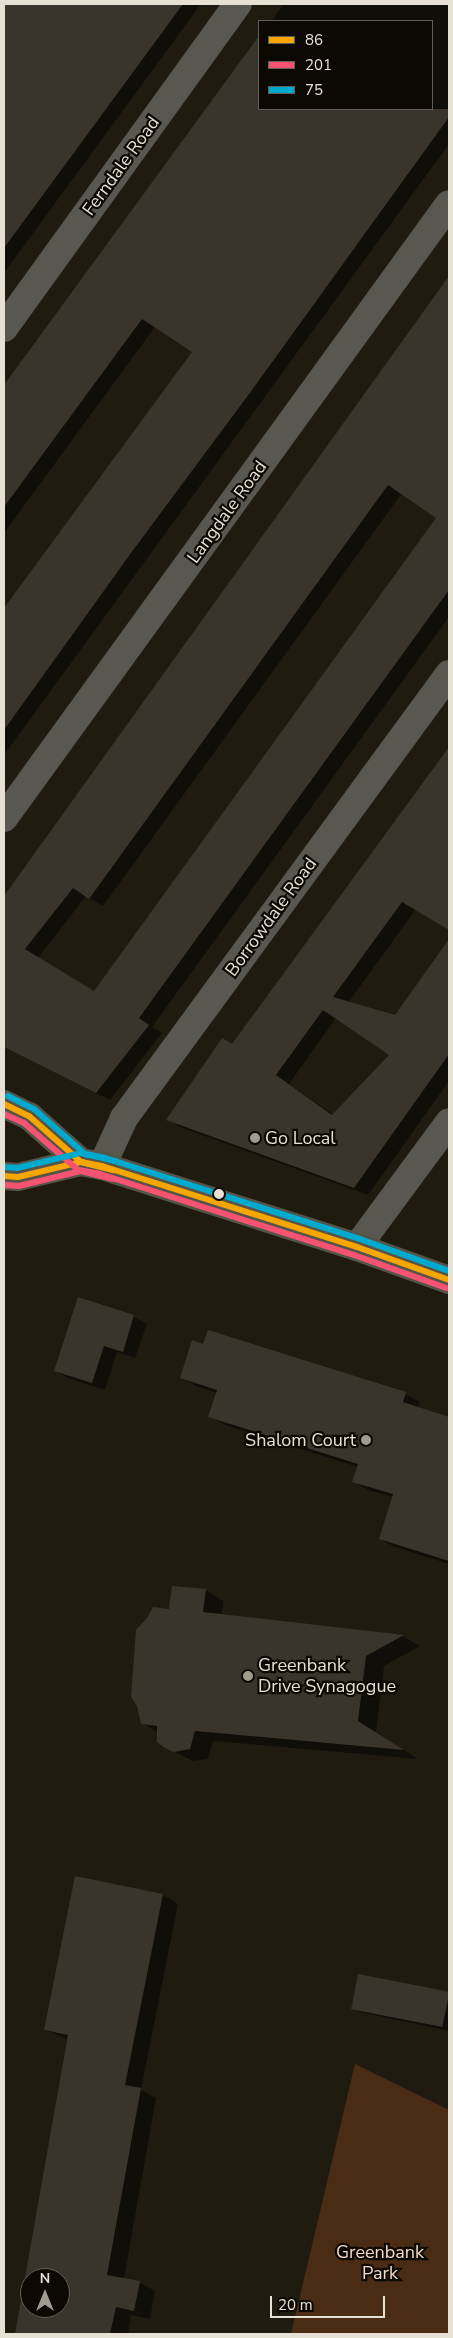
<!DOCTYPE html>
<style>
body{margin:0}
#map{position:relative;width:453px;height:2338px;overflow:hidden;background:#1f1c0f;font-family:"Nunito Sans",sans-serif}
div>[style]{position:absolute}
.green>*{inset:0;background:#4a2c15}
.shadow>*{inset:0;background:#0007}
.building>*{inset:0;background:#39352b;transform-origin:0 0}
.street>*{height:28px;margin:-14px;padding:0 14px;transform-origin:14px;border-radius:14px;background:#585850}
.highway>*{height:28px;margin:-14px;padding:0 14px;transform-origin:14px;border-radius:14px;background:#565448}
.bus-1>*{height:6px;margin:-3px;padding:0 3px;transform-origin:3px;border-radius:3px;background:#f7a600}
.bus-2>*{height:6px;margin:-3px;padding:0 3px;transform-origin:3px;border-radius:3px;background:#f65372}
.bus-3>*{height:6px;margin:-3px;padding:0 3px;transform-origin:3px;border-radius:3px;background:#00a9ce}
.dots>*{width:14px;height:14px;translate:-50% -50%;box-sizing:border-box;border:2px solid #0c0903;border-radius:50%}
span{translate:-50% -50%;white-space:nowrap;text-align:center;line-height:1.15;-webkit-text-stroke:4.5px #0c0903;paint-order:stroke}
.street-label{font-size:18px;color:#e6e1d3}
.poi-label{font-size:18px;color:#e6e1d3}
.left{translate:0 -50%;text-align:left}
.right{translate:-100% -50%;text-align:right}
.park-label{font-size:18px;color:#f5d9c7}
.frame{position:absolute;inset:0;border:5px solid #e6e1d3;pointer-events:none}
.legend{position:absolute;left:258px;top:20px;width:175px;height:90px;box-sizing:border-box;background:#0c0903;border:1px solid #635f56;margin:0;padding:6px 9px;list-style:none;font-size:15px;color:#e6e1d3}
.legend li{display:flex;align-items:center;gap:10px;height:25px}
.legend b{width:25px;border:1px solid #635f56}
.north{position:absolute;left:20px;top:2268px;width:50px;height:50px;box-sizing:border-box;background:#0c0903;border:1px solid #635f56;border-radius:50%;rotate:0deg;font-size:14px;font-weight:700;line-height:20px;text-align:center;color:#e6e1d3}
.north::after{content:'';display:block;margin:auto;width:18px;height:22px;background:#a09c8e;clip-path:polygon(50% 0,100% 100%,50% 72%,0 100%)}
.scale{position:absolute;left:270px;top:2296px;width:115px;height:22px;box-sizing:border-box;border:2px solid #e6e1d3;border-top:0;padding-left:6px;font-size:15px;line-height:18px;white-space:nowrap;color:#e6e1d3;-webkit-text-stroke:4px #0c0903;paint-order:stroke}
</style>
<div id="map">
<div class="green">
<i style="clip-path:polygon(355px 2064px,449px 2110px,449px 2334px,291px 2334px)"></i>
</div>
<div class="shadow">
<i style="clip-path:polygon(4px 4px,201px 4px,4px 273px)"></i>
<i style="clip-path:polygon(284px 4px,449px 4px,449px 144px,4px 755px,4px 609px,194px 351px,155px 327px,4px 533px,4px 389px,259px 38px,259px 109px,432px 109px,432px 21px,271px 21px)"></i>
<i style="clip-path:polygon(evenodd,449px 280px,449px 617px,152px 1027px,162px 1033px,110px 1100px,4px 1047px,4px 898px,449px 280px,402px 493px,438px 517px,94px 992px,38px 958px,86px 896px,103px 906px,402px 493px)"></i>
<i style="clip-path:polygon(evenodd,449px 748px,449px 929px,416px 909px,348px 1003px,396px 1017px,449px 941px,449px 1081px,368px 1195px,180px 1127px,167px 1119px,233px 1045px,449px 748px,336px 1018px,391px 1055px,334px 1115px,289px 1084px,336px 1018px)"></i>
<i style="clip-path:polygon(79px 1299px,134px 1317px,147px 1324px,135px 1358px,117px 1352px,105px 1390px,68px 1378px,56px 1371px)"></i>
<i style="clip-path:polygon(204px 1345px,405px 1394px,420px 1402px,418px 1408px,449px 1418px,449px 1564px,395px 1547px,380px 1539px,393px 1497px,368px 1490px,353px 1481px,358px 1467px,225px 1425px,210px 1416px,217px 1393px,196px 1386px,182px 1378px)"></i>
<i style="clip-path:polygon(206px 1590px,223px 1601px,222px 1615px,403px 1636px,420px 1646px,384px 1666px,376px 1732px,418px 1759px,213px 1741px,208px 1759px,193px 1761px,165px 1747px,159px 1733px,142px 1723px,170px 1611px)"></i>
<i style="clip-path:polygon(evenodd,76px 1878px,163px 1895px,178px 1904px,141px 2090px,156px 2098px,124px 2279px,139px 2282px,155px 2291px,150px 2319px,131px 2315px,128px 2334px,16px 2334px,37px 2223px,68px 2040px,46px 2030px,76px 1878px,30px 2278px,60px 2278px,60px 2308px,30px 2308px,30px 2278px)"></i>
<i style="clip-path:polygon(359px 1976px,449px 1994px,449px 2031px,359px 2012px,352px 2008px)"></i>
</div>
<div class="building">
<i style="clip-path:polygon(4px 4px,183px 4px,4px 248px)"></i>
<i style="clip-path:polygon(259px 36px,259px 109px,449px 109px,449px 117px,252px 390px,131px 553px,4px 730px,4px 608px,192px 352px,142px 319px,4px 507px,4px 385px)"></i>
<i style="clip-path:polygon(evenodd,449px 276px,449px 590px,139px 1018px,149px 1025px,96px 1093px,4px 1047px,4px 896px,449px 276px,388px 485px,436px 518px,94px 991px,25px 949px,73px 888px,89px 899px,388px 485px)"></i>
<i style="clip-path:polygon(evenodd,449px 747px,449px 930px,402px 902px,333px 997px,395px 1015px,449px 939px,449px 1054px,354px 1188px,166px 1120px,222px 1038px,232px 1044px,449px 747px,323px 1010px,389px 1055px,332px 1115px,276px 1075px,323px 1010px)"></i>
<i style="clip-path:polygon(78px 1297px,134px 1315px,123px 1352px,104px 1346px,92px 1383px,54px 1371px)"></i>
<i style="clip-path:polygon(208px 1330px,406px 1392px,403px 1402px,449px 1417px,449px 1561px,379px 1539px,393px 1494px,352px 1482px,358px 1464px,208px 1417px,217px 1390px,180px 1378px,192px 1340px,203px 1344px)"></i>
<i style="clip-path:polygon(172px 1586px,206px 1589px,203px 1612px,404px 1635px,366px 1656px,358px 1721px,404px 1750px,195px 1731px,190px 1749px,174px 1752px,165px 1748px,157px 1742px,157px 1726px,141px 1724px,137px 1706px,131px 1697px,136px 1630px,147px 1618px,153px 1607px,169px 1609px)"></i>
<i style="clip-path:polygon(evenodd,75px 1876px,163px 1894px,125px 2085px,141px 2088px,107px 2275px,140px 2281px,134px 2311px,116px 2307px,110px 2334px,15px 2334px,68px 2035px,44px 2030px,75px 1876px,30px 2278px,60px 2278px,60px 2308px,30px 2308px,30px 2278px)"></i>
<i style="left:358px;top:1974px;width:93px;height:36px;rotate:11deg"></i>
</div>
<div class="street">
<i style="left:4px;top:328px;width:400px;rotate:-54.2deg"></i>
<i style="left:4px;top:818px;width:758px;rotate:-54.07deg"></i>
<i style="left:102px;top:1166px;width:53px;rotate:-65.4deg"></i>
<i style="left:124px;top:1118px;width:550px;rotate:-53.8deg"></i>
<i style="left:357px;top:1247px;width:155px;rotate:-53.6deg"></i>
</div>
<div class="highway">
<i style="left:4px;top:1104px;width:28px;rotate:26deg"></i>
<i style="left:29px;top:1116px;width:69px;rotate:41.5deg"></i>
<i style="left:4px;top:1176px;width:14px;rotate:4deg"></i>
<i style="left:18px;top:1177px;width:65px;rotate:-13.4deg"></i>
<i style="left:81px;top:1162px;width:21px;rotate:11deg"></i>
<i style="left:102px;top:1166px;width:268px;rotate:17.6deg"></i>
<i style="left:357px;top:1247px;width:98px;rotate:19.7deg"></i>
</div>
<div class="bus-1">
<i style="left:4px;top:1104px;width:28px;rotate:26deg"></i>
<i style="left:29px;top:1116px;width:69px;rotate:41.5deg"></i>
<i style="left:81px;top:1162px;width:21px;rotate:11deg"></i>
<i style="left:102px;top:1166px;width:268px;rotate:17.6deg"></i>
<i style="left:357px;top:1247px;width:98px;rotate:19.7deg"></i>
<i style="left:4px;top:1176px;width:14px;rotate:4deg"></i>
<i style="left:18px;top:1177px;width:65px;rotate:-13.4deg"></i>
<i style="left:81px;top:1162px;width:34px;rotate:14deg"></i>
</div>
<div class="bus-2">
<i style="left:4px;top:1114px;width:22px;rotate:24deg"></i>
<i style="left:24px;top:1123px;width:72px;rotate:41deg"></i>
<i style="left:78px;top:1170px;width:22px;rotate:10deg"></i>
<i style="left:100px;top:1174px;width:267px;rotate:17.7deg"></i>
<i style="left:354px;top:1255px;width:98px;rotate:19.7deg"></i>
<i style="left:4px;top:1185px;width:15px;rotate:4deg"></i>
<i style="left:19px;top:1186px;width:64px;rotate:-13.6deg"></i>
<i style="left:81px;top:1171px;width:32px;rotate:14deg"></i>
</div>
<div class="bus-3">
<i style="left:8px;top:1096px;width:29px;rotate:27deg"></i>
<i style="left:34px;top:1109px;width:68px;rotate:41.4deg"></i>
<i style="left:85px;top:1154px;width:20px;rotate:11deg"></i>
<i style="left:105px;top:1158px;width:268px;rotate:17.6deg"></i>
<i style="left:360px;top:1239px;width:95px;rotate:19.8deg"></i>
<i style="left:5px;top:1167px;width:12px;rotate:5deg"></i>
<i style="left:17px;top:1168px;width:66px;rotate:-13.2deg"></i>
<i style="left:81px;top:1153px;width:36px;rotate:13deg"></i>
</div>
<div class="dots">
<i style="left:255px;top:1138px;background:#a09c8e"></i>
<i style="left:219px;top:1194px;background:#e6e1d3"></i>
<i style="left:366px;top:1440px;background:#a09c8e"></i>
<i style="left:248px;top:1676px;background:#a09c8e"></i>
</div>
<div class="street-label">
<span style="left:121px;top:166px;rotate:-54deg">Ferndale Road</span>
<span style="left:227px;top:512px;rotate:-54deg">Langdale Road</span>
<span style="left:271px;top:917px;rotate:-54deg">Borrowdale Road</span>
</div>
<div class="poi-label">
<span class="left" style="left:265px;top:1138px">Go Local</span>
<span class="right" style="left:356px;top:1440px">Shalom Court</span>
<span class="left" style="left:258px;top:1676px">Greenbank<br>Drive Synagogue</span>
</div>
<div class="park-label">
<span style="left:380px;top:2263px">Greenbank<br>Park</span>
</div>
<div class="frame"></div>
<ul class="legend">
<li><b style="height:6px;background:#f7a600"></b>86</li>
<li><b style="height:6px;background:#f65372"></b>201</li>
<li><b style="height:6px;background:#00a9ce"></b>75</li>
</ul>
<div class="north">N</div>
<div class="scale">20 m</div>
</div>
